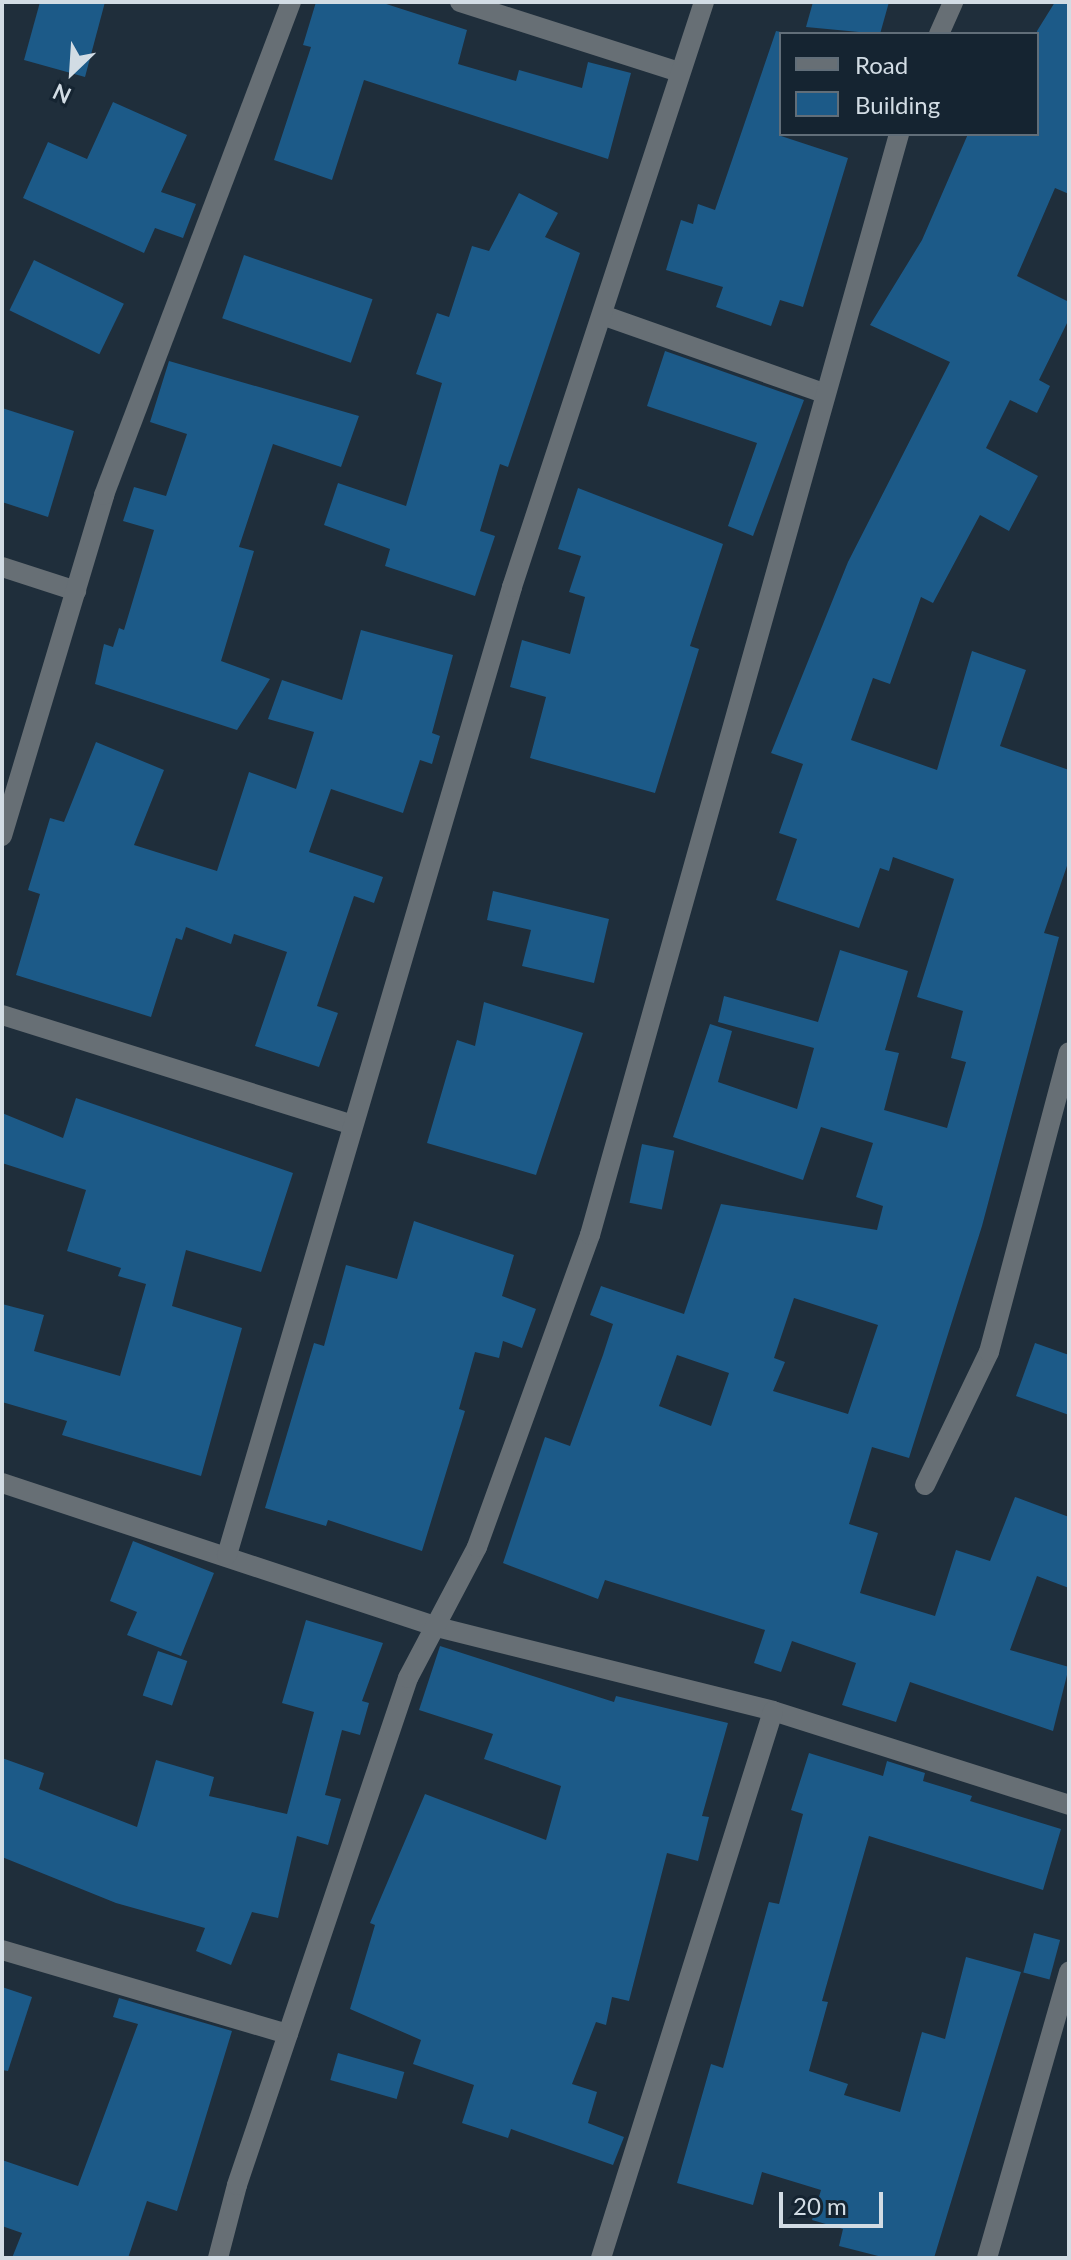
<!DOCTYPE html>
<style>
body{margin:0}
#map{position:relative;width:1071px;height:2260px;overflow:hidden;background:#1f2e3b;font-family:Lato,sans-serif}
div>[style]{position:absolute}
.building>*{inset:0;background:#1c5a88;transform-origin:0 0}
.minor>*{height:20px;margin:-10px;padding:0 10px;transform-origin:10px;border-radius:10px;background:#676f75}
span{translate:-50% -50%;white-space:nowrap;text-align:center;line-height:1.15;-webkit-text-stroke:8px #152431;paint-order:stroke}
.frame{position:absolute;inset:0;border:4px solid #d2dce4;pointer-events:none}
.legend{position:absolute;left:779px;top:32px;width:260px;height:104px;box-sizing:border-box;background:#152431;border:2px solid #616e79;margin:0;padding:10px 14px;list-style:none;font-size:24px;color:#d2dce4}
.legend li{display:flex;align-items:center;gap:16px;height:40px}
.legend b{width:40px;border:2px solid #616e79}
.north{position:absolute;left:32px;top:32px;width:80px;height:80px;-webkit-text-stroke:6px #152431;paint-order:stroke;rotate:205deg;font-size:22px;font-weight:700;line-height:32px;text-align:center;color:#d2dce4}
.north::after{content:'';display:block;margin:auto;width:28px;height:36px;background:#d2dce4;clip-path:polygon(50% 0,100% 100%,50% 72%,0 100%)}
.scale{position:absolute;left:779px;top:2192px;width:104px;height:36px;box-sizing:border-box;border:4px solid #d2dce4;border-top:0;padding-left:10px;font-size:24px;line-height:28px;white-space:nowrap;color:#d2dce4;-webkit-text-stroke:6px #152431;paint-order:stroke}
</style>
<div id="map">
<div class="building">
<i style="clip-path:polygon(40px 2px,105px 2px,85px 77px,24px 60px)"></i>
<i style="clip-path:polygon(316px 2px,380px 2px,467px 30px,458px 64px,516px 81px,519px 70px,582px 88px,588px 62px,631px 73px,608px 159px,364px 80px,332px 180px,274px 160px,311px 47px,303px 45px)"></i>
<i style="clip-path:polygon(813px 2px,889px 2px,880px 34px,806px 27px)"></i>
<i style="clip-path:polygon(evenodd,1055px 2px,1069px 2px,1069px 194px,1055px 188px,1017px 276px,1069px 302px,1069px 319px,1039px 380px,1050px 386px,1037px 413px,1010px 400px,986px 448px,1038px 476px,1009px 531px,980px 515px,933px 603px,921px 597px,890px 684px,873px 678px,851px 740px,937px 770px,972px 651px,1026px 670px,1000px 746px,1069px 770px,1069px 860px,1044px 933px,1059px 937px,982px 1226px,909px 1458px,872px 1447px,849px 1524px,878px 1533px,860px 1593px,935px 1616px,956px 1550px,990px 1561px,1015px 1497px,1069px 1517px,1069px 1588px,1037px 1576px,1010px 1650px,1069px 1667px,1053px 1731px,910px 1682px,896px 1722px,842px 1705px,856px 1663px,792px 1641px,781px 1672px,754px 1663px,765px 1630px,605px 1580px,598px 1599px,503px 1563px,545px 1437px,570px 1446px,603px 1355px,613px 1324px,590px 1315px,601px 1286px,684px 1314px,721px 1204px,877px 1230px,883px 1206px,856px 1197px,873px 1143px,821px 1127px,803px 1180px,673px 1137px,710px 1024px,732px 1031px,718px 1082px,797px 1109px,814px 1048px,718px 1022px,724px 996px,818px 1022px,840px 950px,908px 971px,885px 1050px,899px 1053px,884px 1110px,947px 1128px,966px 1062px,951px 1058px,963px 1011px,917px 997px,954px 879px,893px 857px,889px 871px,880px 868px,859px 928px,776px 900px,797px 839px,779px 833px,803px 764px,771px 753px,848px 562px,950px 362px,870px 325px,922px 240px,968px 134px,1037px 134px,1037px 31px,1055px 2px,794px 1298px,878px 1325px,848px 1414px,773px 1391px,785px 1362px,774px 1358px,794px 1298px,1055px 2px,677px 1355px,729px 1373px,711px 1426px,659px 1406px,677px 1355px)"></i>
<i style="clip-path:polygon(776px 31px,781px 32px,781px 136px,848px 158px,803px 307px,780px 300px,771px 326px,716px 307px,723px 287px,666px 270px,681px 220px,693px 224px,698px 204px,715px 210px)"></i>
<i style="clip-path:polygon(113px 102px,187px 135px,161px 192px,196px 204px,183px 238px,155px 228px,144px 253px,23px 198px,48px 142px,87px 159px)"></i>
<i style="clip-path:polygon(519px 193px,558px 213px,545px 237px,580px 253px,508px 467px,500px 464px,480px 531px,495px 536px,475px 596px,385px 566px,390px 549px,324px 525px,338px 483px,406px 506px,442px 383px,416px 374px,437px 313px,449px 317px,472px 246px,489px 251px)"></i>
<i style="left:244px;top:255px;width:136px;height:67px;rotate:19deg"></i>
<i style="left:34px;top:260px;width:100px;height:56px;rotate:26deg"></i>
<i style="clip-path:polygon(665px 351px,804px 400px,753px 536px,728px 526px,757px 443px,647px 406px)"></i>
<i style="clip-path:polygon(169px 361px,359px 416px,341px 467px,273px 444px,239px 547px,254px 551px,221px 661px,270px 679px,237px 730px,95px 684px,104px 644px,113px 647px,119px 628px,124px 630px,154px 530px,123px 521px,134px 487px,166px 496px,187px 434px,150px 422px)"></i>
<i style="clip-path:polygon(2px 408px,74px 431px,48px 517px,2px 502px)"></i>
<i style="clip-path:polygon(578px 488px,723px 544px,690px 646px,699px 649px,655px 793px,530px 758px,546px 697px,510px 687px,522px 640px,570px 654px,585px 597px,569px 592px,581px 556px,558px 549px)"></i>
<i style="clip-path:polygon(361px 630px,453px 655px,432px 733px,440px 736px,432px 764px,420px 760px,403px 813px,331px 789px,309px 852px,383px 877px,374px 903px,354px 896px,317px 1006px,338px 1013px,319px 1067px,255px 1046px,287px 952px,234px 934px,231px 944px,186px 927px,182px 940px,176px 938px,151px 1017px,16px 975px,40px 894px,28px 890px,50px 818px,64px 822px,96px 742px,164px 770px,134px 845px,217px 871px,249px 772px,296px 789px,314px 732px,268px 719px,282px 680px,342px 700px)"></i>
<i style="clip-path:polygon(493px 891px,609px 919px,594px 983px,522px 966px,531px 930px,487px 920px)"></i>
<i style="clip-path:polygon(484px 1002px,583px 1033px,536px 1175px,427px 1143px,457px 1040px,475px 1046px)"></i>
<i style="clip-path:polygon(76px 1098px,293px 1173px,261px 1272px,186px 1250px,172px 1306px,242px 1328px,201px 1476px,62px 1435px,67px 1421px,2px 1402px,2px 1304px,44px 1315px,34px 1351px,120px 1376px,146px 1284px,118px 1276px,121px 1268px,67px 1251px,86px 1190px,2px 1163px,2px 1113px,63px 1138px)"></i>
<i style="left:642px;top:1144px;width:33px;height:60px;rotate:12deg"></i>
<i style="clip-path:polygon(414px 1221px,514px 1255px,502px 1296px,536px 1309px,522px 1348px,503px 1341px,499px 1358px,475px 1352px,459px 1409px,465px 1411px,422px 1551px,328px 1520px,326px 1526px,265px 1508px,314px 1343px,324px 1346px,346px 1265px,397px 1279px)"></i>
<i style="clip-path:polygon(1035px 1343px,1069px 1355px,1069px 1415px,1016px 1396px)"></i>
<i style="clip-path:polygon(133px 1541px,214px 1573px,181px 1656px,127px 1635px,137px 1612px,110px 1601px)"></i>
<i style="clip-path:polygon(306px 1620px,383px 1643px,362px 1701px,369px 1703px,360px 1735px,342px 1730px,325px 1795px,341px 1799px,328px 1845px,297px 1836px,278px 1918px,252px 1912px,231px 1965px,196px 1951px,205px 1928px,116px 1903px,2px 1857px,2px 1758px,44px 1773px,39px 1789px,137px 1827px,156px 1760px,214px 1777px,209px 1796px,287px 1814px,314px 1712px,282px 1703px)"></i>
<i style="clip-path:polygon(440px 1646px,614px 1702px,616px 1696px,728px 1723px,702px 1816px,709px 1817px,698px 1861px,667px 1853px,629px 2001px,612px 1997px,606px 2025px,596px 2022px,572px 2084px,597px 2092px,588px 2123px,624px 2137px,613px 2165px,511px 2129px,508px 2138px,462px 2123px,474px 2085px,413px 2064px,421px 2040px,350px 2009px,375px 1925px,370px 1923px,425px 1794px,546px 1840px,561px 1786px,484px 1759px,493px 1734px,419px 1710px)"></i>
<i style="left:158px;top:1651px;width:31px;height:47px;rotate:19deg"></i>
<i style="clip-path:polygon(809px 1753px,883px 1776px,887px 1761px,925px 1773px,923px 1781px,972px 1796px,970px 1801px,1061px 1829px,1043px 1890px,869px 1836px,822px 2001px,828px 2002px,809px 2071px,848px 2084px,844px 2095px,900px 2112px,922px 2032px,945px 2039px,966px 1957px,1021px 1972px,934px 2258px,886px 2258px,839px 2246px,843px 2229px,812px 2220px,821px 2190px,762px 2172px,753px 2205px,677px 2183px,711px 2064px,723px 2068px,769px 1902px,779px 1904px,803px 1814px,791px 1810px)"></i>
<i style="left:1034px;top:1933px;width:27px;height:41px;rotate:15deg"></i>
<i style="clip-path:polygon(2px 1987px,32px 1997px,8px 2071px,2px 2070px)"></i>
<i style="clip-path:polygon(119px 1998px,232px 2031px,177px 2211px,147px 2201px,128px 2258px,12px 2258px,22px 2233px,2px 2226px,2px 2160px,78px 2186px,138px 2024px,113px 2017px)"></i>
<i style="left:338px;top:2053px;width:69px;height:28px;rotate:16deg"></i>
</div>
<div class="minor">
<i style="left:460px;top:2px;width:230px;rotate:17.7deg"></i>
<i style="left:939px;top:34px;width:35px;rotate:-66deg"></i>
<i style="left:605px;top:316px;width:232px;rotate:19.4deg"></i>
<i style="left:2px;top:567px;width:78px;rotate:18deg"></i>
<i style="left:2px;top:836px;width:356px;rotate:-73.3deg"></i>
<i style="left:104px;top:495px;width:527px;rotate:-69.23deg"></i>
<i style="left:2px;top:1015px;width:367px;rotate:17.4deg"></i>
<i style="left:2px;top:1483px;width:458px;rotate:18.3deg"></i>
<i style="left:437px;top:1627px;width:346px;rotate:14deg"></i>
<i style="left:773px;top:1711px;width:311px;rotate:17.6deg"></i>
<i style="left:925px;top:1485px;width:148px;rotate:-64.3deg"></i>
<i style="left:989px;top:1352px;width:310px;rotate:-75.1deg"></i>
<i style="left:227px;top:1555px;width:1009px;rotate:-73.59deg"></i>
<i style="left:512px;top:587px;width:616px;rotate:-71.83deg"></i>
<i style="left:2px;top:1950px;width:298px;rotate:16.4deg"></i>
<i style="left:218px;top:2258px;width:75px;rotate:-75.4deg"></i>
<i style="left:237px;top:2185px;width:535px;rotate:-71.36deg"></i>
<i style="left:408px;top:1678px;width:148px;rotate:-62.2deg"></i>
<i style="left:477px;top:1547px;width:332px;rotate:-70.1deg"></i>
<i style="left:590px;top:1235px;width:1144px;rotate:-74.32deg"></i>
<i style="left:601px;top:2258px;width:573px;rotate:-72.54deg"></i>
<i style="left:987px;top:2258px;width:298px;rotate:-74deg"></i>
</div>
<div class="frame"></div>
<ul class="legend">
<li><b style="height:10px;background:#676f75"></b>Road</li>
<li><b style="height:22px;background:#1c5a88"></b>Building</li>
</ul>
<div class="north">N</div>
<div class="scale">20 m</div>
</div>
